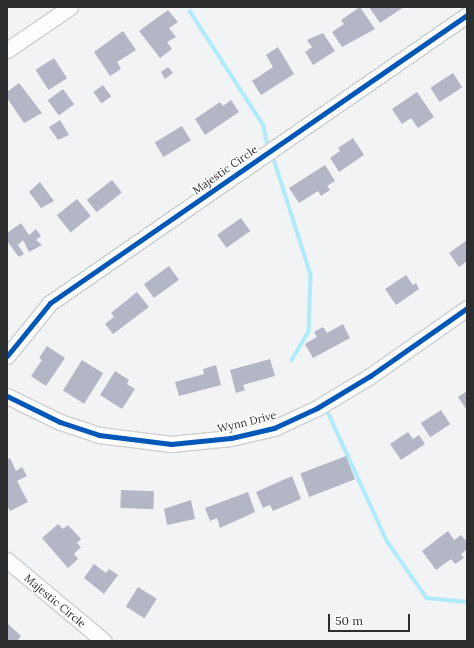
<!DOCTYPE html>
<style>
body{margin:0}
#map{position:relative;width:474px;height:648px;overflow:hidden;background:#f2f3f4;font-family:Lora,serif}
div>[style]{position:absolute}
.stream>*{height:3.5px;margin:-1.75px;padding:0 1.75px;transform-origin:1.75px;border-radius:1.75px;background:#b0ebfc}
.building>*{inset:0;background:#b3b6c5;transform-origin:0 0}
.roads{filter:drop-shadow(1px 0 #cecfd0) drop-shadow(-1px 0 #cecfd0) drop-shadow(0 1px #cecfd0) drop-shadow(0 -1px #cecfd0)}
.minor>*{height:15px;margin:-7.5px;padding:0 7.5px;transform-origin:7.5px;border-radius:7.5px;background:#fdfdfd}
.cycleway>*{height:5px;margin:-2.5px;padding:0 2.5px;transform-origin:2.5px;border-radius:2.5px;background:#0057b8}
span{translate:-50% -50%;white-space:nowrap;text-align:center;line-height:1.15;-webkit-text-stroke:3px #fff;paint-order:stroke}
.street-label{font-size:11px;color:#2c2d2e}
.frame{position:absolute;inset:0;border:8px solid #2c2d2e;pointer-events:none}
.scale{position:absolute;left:328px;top:614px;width:82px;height:18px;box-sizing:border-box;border:2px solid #2c2d2e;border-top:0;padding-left:5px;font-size:12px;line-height:14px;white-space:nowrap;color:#2c2d2e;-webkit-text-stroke:3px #fff;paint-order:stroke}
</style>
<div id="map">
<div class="stream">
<i style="left:190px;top:11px;width:137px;rotate:57.2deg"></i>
<i style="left:264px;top:126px;width:16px;rotate:79deg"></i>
<i style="left:274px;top:159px;width:122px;rotate:72.3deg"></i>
<i style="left:311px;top:275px;width:57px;rotate:92deg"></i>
<i style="left:309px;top:332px;width:33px;rotate:121deg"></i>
<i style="left:328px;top:412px;width:142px;rotate:65.4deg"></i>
<i style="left:387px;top:541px;width:70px;rotate:54.9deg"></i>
<i style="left:427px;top:598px;width:40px;rotate:5.7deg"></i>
</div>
<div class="building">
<i style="clip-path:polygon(360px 7px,375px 29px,342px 47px,332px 32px,344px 24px,341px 20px)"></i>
<i style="clip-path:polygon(369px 7px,404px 7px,380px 23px)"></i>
<i style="clip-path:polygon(168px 10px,178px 22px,169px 28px,176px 37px,167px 42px,172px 49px,160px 58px,139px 31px)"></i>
<i style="clip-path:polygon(123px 31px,136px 50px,117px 62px,121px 69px,110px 76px,94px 52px)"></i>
<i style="clip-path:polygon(323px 33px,335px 51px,313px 65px,305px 52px,312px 47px,307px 40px)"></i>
<i style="clip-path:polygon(278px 47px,294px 74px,261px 95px,252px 81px,273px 67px,266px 55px)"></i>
<i style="left:54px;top:58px;width:24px;height:22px;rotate:57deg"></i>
<i style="clip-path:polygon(168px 67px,173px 73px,165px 79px,161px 72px)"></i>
<i style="left:453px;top:73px;width:17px;height:27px;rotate:57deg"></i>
<i style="clip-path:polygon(19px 83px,42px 113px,24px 123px,7px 98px,7px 92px)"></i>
<i style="left:103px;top:85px;width:14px;height:12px;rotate:54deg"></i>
<i style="left:63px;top:89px;width:19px;height:19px;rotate:54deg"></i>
<i style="clip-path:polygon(417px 92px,434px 117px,418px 128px,411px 118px,402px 124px,392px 109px)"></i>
<i style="clip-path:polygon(231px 100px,239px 112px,205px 135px,195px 119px,220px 102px,223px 106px)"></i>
<i style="clip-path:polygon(60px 120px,69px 135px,58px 140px,49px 127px)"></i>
<i style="left:182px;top:126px;width:17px;height:32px;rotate:59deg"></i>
<i style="clip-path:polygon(353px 138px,364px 155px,339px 172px,330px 158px,340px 151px,338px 148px)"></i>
<i style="clip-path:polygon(325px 165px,335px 181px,327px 186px,330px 190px,321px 196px,318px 191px,299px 203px,289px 188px)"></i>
<i style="left:112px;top:180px;width:16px;height:32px;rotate:52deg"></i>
<i style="clip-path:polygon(40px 182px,54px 201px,41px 208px,29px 192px)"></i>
<i style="left:77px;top:199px;width:22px;height:26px;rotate:51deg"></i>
<i style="left:241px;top:218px;width:16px;height:29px;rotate:55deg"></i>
<i style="clip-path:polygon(21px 223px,29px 235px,36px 229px,41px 236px,36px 240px,42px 245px,29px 252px,23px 240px,18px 245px,24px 254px,19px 257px,7px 241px,7px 233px)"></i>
<i style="clip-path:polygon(467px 240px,467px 261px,459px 267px,449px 253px)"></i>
<i style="left:169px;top:266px;width:17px;height:31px;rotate:54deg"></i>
<i style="clip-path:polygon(406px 275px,413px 285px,416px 283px,419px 289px,396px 305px,385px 289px)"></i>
<i style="clip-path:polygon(137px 292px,149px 307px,113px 334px,105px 324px,114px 317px,111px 313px)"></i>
<i style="clip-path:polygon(343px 324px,350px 338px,313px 358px,305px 344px,317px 337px,314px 332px,323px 327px,327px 333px)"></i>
<i style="clip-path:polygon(47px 346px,65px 358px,46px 386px,31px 376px,42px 360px,39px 358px)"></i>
<i style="clip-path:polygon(270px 359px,275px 376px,243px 385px,245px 390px,236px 393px,230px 370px)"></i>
<i style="left:82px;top:360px;width:25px;height:36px;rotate:32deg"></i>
<i style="clip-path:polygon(216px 365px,221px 385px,179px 396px,175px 382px,204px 374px,203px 369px)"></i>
<i style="clip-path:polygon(115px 371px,129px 380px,127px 384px,135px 389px,122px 409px,100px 395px)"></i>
<i style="clip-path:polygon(467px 391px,467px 410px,458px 397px)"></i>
<i style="left:441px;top:410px;width:17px;height:24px;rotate:57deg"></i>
<i style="clip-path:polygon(408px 432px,413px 439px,419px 435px,425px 444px,401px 460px,390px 444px)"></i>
<i style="left:346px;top:456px;width:25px;height:49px;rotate:69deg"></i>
<i style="clip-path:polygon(10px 458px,16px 471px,22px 467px,27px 476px,17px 481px,28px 502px,10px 511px,7px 505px,7px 460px)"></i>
<i style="clip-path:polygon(292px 476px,301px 499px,273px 511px,270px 505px,263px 508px,256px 492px)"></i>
<i style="left:121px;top:490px;width:33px;height:18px;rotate:2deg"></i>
<i style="clip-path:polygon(248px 492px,255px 512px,220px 528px,217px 518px,210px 521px,205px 508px)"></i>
<i style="clip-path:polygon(191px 500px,195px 519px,167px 525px,164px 509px)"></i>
<i style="clip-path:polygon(58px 524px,63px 529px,68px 525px,81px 539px,77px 543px,81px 547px,74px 554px,78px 559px,68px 568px,42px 538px)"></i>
<i style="clip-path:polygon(448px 531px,454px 540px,461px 535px,467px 542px,467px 549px,461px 554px,464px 558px,455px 564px,451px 559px,436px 570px,422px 551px)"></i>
<i style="clip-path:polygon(94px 564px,106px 573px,109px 569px,118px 575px,104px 594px,84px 578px)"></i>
<i style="left:138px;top:587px;width:22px;height:23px;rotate:32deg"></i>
<i style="clip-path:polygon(7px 623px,21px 636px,17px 641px,7px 641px)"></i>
</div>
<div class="roads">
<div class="minor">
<i style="left:7px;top:50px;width:76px;rotate:-34.3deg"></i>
<i style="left:7px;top:356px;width:68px;rotate:-50.9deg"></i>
<i style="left:50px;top:303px;width:507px;rotate:-34.63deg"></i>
<i style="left:7px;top:396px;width:59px;rotate:26.1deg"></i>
<i style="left:60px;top:422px;width:41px;rotate:18.4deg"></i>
<i style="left:99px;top:435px;width:73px;rotate:7.1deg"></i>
<i style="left:171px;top:444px;width:60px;rotate:-5.7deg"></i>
<i style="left:231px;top:438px;width:44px;rotate:-13.1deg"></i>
<i style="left:274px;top:428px;width:47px;rotate:-24.9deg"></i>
<i style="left:317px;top:408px;width:62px;rotate:-31.1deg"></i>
<i style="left:370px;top:376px;width:118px;rotate:-35deg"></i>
<i style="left:7px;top:560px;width:126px;rotate:39.9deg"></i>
</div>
</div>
<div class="cycleway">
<i style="left:7px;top:356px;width:68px;rotate:-50.9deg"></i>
<i style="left:50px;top:303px;width:507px;rotate:-34.63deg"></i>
<i style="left:7px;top:396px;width:59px;rotate:26.1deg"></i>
<i style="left:60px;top:422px;width:41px;rotate:18.4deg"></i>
<i style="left:99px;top:435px;width:73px;rotate:7.1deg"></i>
<i style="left:171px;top:444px;width:60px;rotate:-5.7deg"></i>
<i style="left:231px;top:438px;width:44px;rotate:-13.1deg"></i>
<i style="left:274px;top:428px;width:47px;rotate:-24.9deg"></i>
<i style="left:317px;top:408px;width:62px;rotate:-31.1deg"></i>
<i style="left:370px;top:376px;width:118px;rotate:-35deg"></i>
</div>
<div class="street-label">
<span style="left:225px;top:170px;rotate:-35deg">Majestic Circle</span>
<span style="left:247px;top:422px;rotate:-14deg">Wynn Drive</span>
<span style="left:55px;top:601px;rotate:40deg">Majestic Circle</span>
</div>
<div class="frame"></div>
<div class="scale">50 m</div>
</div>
